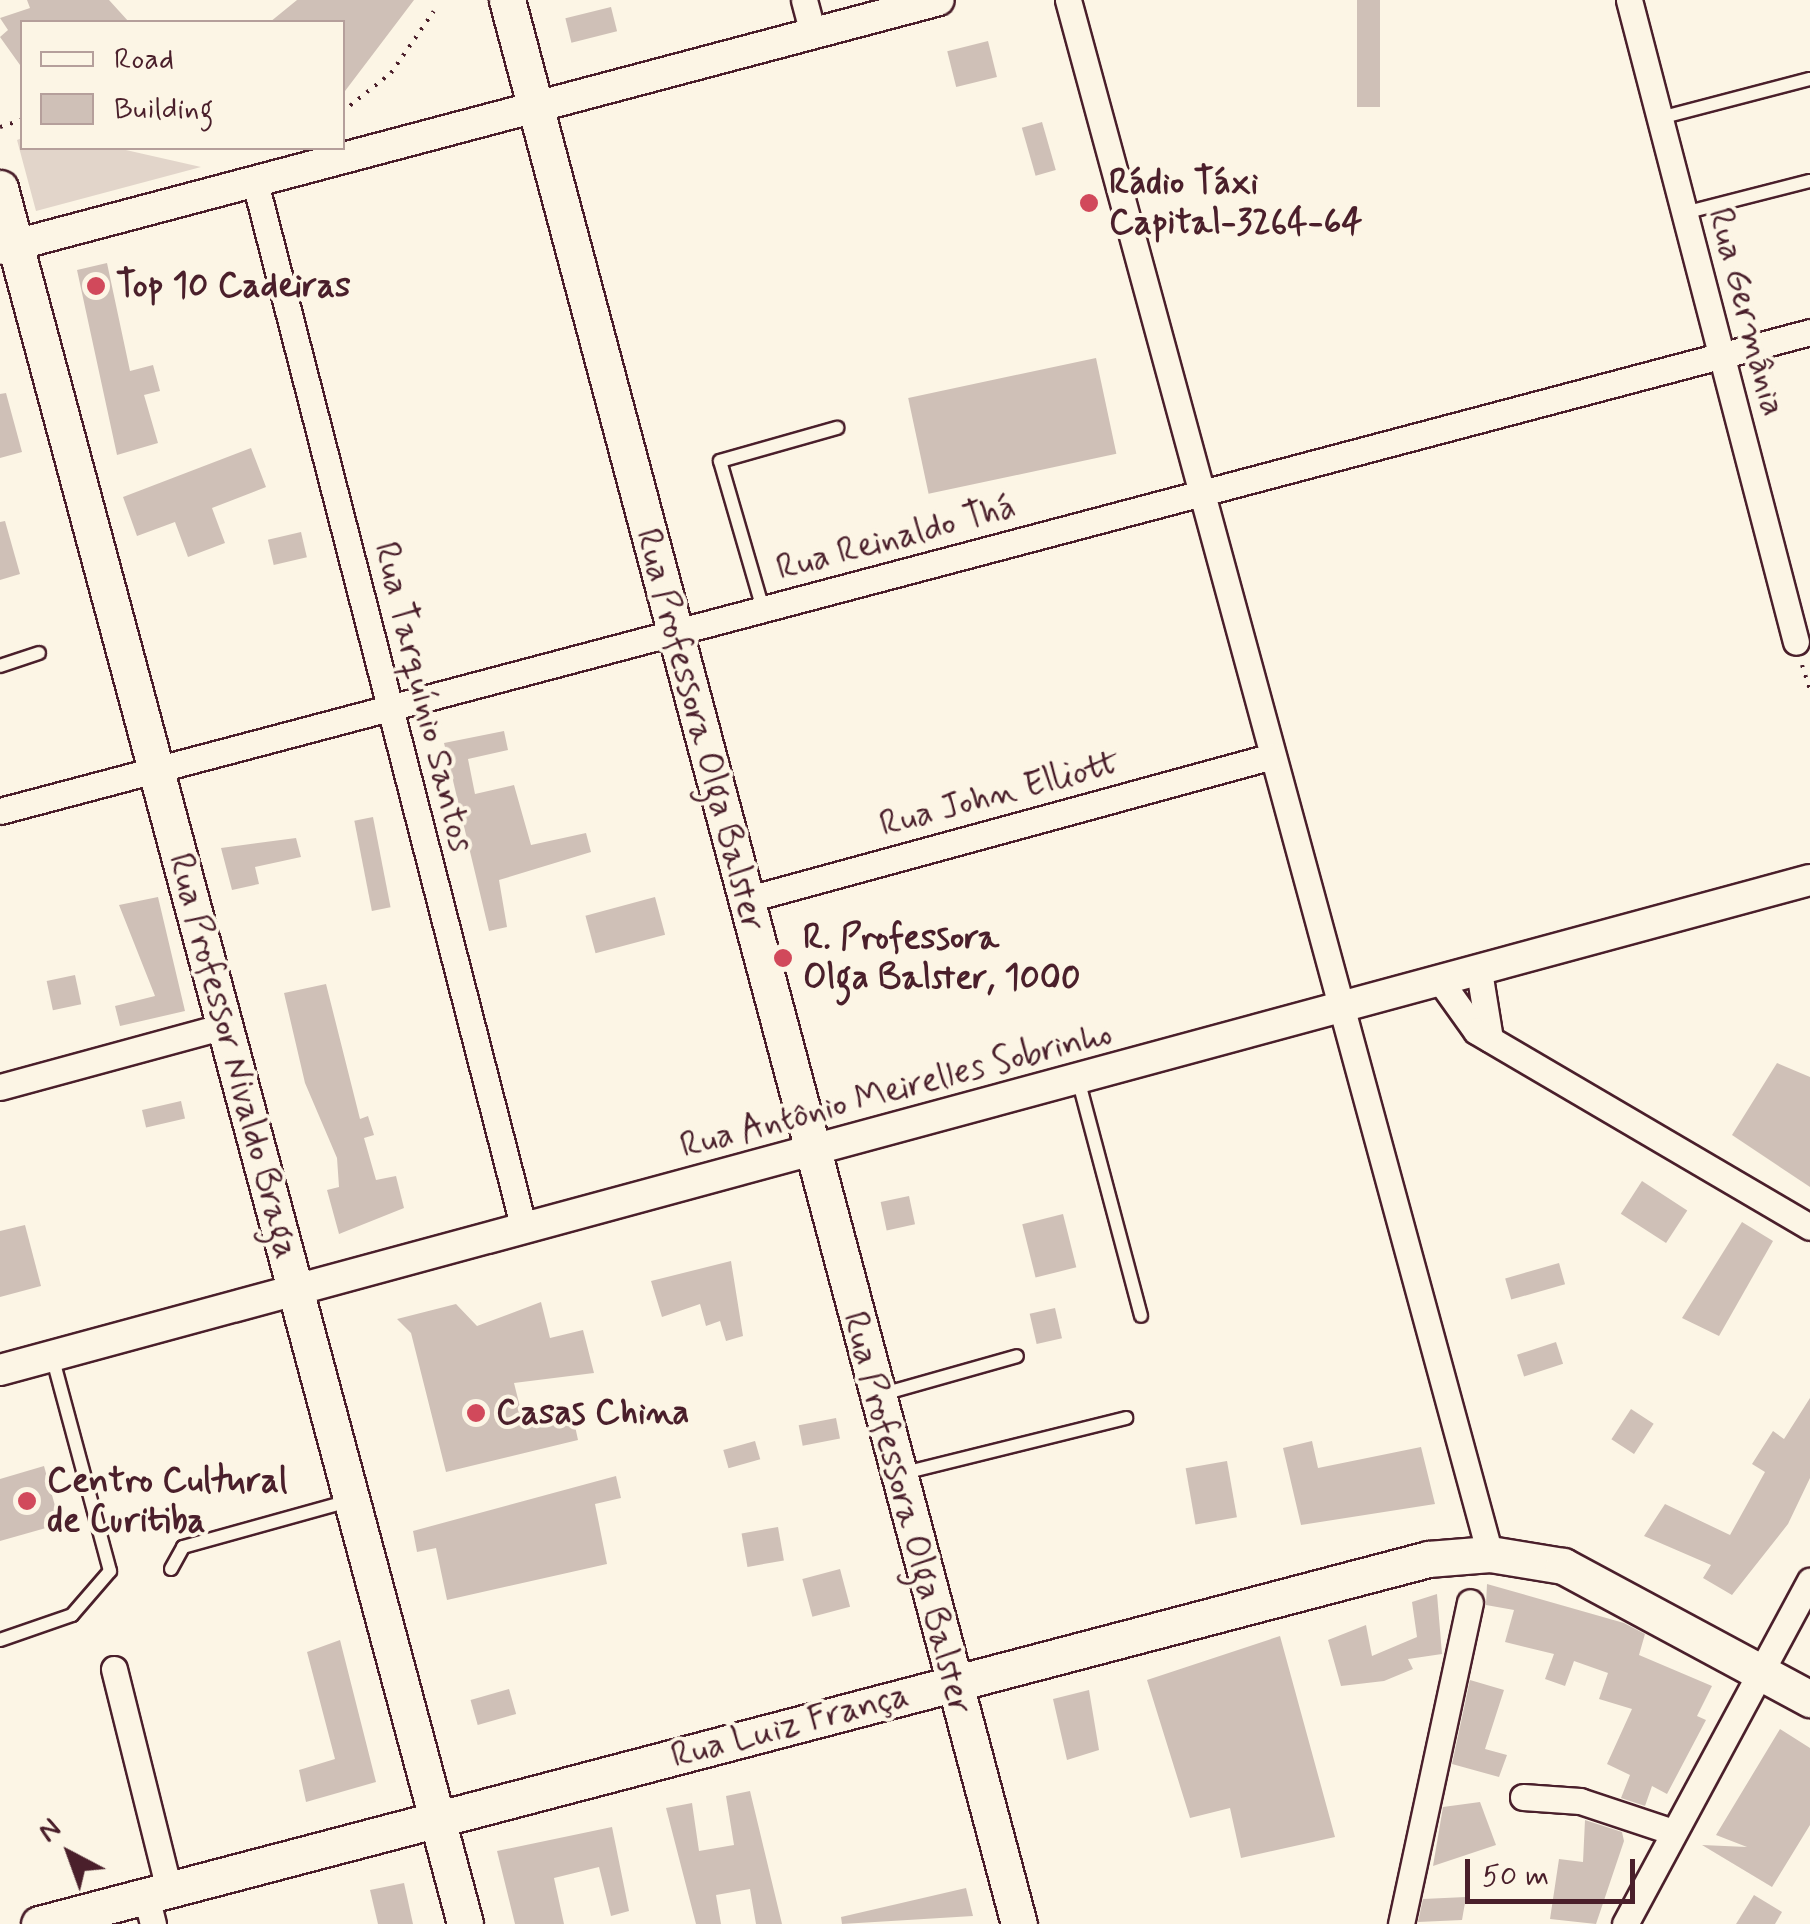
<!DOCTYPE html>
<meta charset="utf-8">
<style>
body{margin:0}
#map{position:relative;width:1810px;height:1924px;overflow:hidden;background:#fcf5e5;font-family:Mynerve,sans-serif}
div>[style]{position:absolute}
.green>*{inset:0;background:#e2d5ca}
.building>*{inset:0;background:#cfc0b7;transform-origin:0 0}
.path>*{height:4px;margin-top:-2px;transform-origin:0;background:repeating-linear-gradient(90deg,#4a1f2b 0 2.5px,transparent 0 10.5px)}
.roads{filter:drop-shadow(2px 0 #4a1f2b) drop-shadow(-2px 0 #4a1f2b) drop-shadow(0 2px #4a1f2b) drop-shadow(0 -2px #4a1f2b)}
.service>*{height:12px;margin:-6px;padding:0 6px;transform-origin:6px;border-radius:6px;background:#fcf5e5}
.minor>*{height:25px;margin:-12.5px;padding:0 12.5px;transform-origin:12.5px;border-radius:12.5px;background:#fcf5e5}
.tertiary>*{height:30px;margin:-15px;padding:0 15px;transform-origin:15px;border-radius:15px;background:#fcf5e5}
.secondary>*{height:35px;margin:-17.5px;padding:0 17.5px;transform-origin:17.5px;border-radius:17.5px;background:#fcf5e5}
.dots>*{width:28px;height:28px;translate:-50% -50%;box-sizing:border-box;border:5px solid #fcf5e5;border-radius:50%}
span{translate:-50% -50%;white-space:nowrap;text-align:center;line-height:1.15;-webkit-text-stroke:8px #fcf5e5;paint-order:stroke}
.poi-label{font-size:35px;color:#4a1f2b;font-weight:700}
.left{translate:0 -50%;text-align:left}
.street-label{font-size:35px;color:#4a1f2b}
.legend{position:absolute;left:20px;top:20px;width:325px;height:130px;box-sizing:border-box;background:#fcf5e5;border:2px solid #b59f9b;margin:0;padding:12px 18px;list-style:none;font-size:30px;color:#4a1f2b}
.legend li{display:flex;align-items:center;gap:20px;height:50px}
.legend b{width:50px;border:2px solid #b59f9b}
.north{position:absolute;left:20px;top:1804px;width:100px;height:100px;-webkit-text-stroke:8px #fcf5e5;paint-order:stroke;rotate:319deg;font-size:28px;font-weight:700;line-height:40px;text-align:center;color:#4a1f2b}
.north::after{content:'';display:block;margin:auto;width:35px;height:45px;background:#4a1f2b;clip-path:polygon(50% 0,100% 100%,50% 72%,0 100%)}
.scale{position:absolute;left:1465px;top:1859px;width:170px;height:45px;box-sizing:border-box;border:5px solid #4a1f2b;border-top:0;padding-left:12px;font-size:30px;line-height:35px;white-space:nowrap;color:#4a1f2b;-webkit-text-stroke:8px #fcf5e5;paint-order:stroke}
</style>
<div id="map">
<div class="green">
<i style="clip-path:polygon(22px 138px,22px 148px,117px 148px,201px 167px,36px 211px,17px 140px)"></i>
</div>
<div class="building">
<i style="clip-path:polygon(27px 0,109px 0,129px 22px,22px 22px,20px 65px,0 37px,8px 30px,0 18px,30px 8px)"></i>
<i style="clip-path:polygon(297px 0,414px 0,342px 95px,342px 22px,270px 22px)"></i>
<i style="left:1357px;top:0;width:23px;height:107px"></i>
<i style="left:611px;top:7px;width:25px;height:47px;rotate:76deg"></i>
<i style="left:988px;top:41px;width:37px;height:42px;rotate:76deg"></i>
<i style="left:1042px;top:122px;width:50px;height:21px;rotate:74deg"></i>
<i style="clip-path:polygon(107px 263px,130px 371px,153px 365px,160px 391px,144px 395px,158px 443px,117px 455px,77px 270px)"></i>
<i style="left:1096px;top:358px;width:98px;height:192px;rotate:78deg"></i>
<i style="clip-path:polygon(6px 393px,22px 452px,0 458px,0 394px)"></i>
<i style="clip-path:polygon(251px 448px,266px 487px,212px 508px,225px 543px,188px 557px,175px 522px,137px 536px,123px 497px)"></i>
<i style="clip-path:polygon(5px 521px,20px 574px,0 580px,0 522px)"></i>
<i style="left:301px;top:532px;width:26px;height:34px;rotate:77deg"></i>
<i style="clip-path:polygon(504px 731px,508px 750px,468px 759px,475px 794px,514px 785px,531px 845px,586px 833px,591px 852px,499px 880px,507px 927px,489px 931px,444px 743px)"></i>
<i style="left:373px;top:817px;width:92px;height:19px;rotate:79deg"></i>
<i style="clip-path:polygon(296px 838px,301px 857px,255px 867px,259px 884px,232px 890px,221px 848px)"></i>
<i style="clip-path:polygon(158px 897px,185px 1011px,120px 1026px,115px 1006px,155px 996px,119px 905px)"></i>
<i style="left:655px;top:897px;width:39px;height:72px;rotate:75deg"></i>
<i style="left:75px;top:975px;width:30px;height:29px;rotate:78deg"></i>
<i style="clip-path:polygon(326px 984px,360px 1119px,368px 1116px,374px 1135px,364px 1138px,376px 1180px,396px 1176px,404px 1208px,339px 1234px,327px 1190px,339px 1187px,337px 1158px,305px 1083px,284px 993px)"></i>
<i style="clip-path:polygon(1777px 1063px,1810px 1077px,1810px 1187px,1732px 1135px)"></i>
<i style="left:181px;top:1101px;width:18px;height:40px;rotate:77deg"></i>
<i style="left:1642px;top:1181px;width:54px;height:39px;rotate:33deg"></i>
<i style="left:909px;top:1196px;width:29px;height:29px;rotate:78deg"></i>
<i style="left:1063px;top:1214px;width:55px;height:42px;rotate:76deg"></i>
<i style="clip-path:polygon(1742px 1222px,1773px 1241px,1719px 1336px,1682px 1318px)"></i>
<i style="clip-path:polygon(25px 1225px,41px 1286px,0 1297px,0 1231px)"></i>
<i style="clip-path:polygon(731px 1261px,743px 1336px,726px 1341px,720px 1321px,706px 1326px,700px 1304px,662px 1317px,651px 1281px)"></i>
<i style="left:1559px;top:1263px;width:22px;height:56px;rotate:74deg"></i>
<i style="clip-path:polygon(541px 1302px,550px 1338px,583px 1330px,594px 1373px,514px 1383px,524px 1423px,572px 1412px,578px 1440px,446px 1472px,411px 1333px,397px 1319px,456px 1304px,477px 1326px)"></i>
<i style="left:1055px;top:1308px;width:31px;height:26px;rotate:77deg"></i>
<i style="left:1556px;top:1342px;width:23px;height:41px;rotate:72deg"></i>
<i style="clip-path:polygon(1810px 1398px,1810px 1478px,1788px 1524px,1732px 1595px,1703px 1578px,1711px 1565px,1644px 1536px,1665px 1504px,1730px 1535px,1765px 1472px,1752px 1464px,1773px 1431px,1784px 1439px)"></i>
<i style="left:1631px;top:1409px;width:27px;height:36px;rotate:33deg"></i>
<i style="left:836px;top:1418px;width:21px;height:38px;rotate:79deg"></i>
<i style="left:755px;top:1441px;width:19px;height:33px;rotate:74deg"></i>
<i style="clip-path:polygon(1312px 1441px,1318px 1468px,1421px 1447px,1435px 1504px,1301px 1525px,1283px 1448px)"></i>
<i style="left:1227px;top:1461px;width:57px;height:42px;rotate:80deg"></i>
<i style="clip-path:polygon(44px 1466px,60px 1524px,0 1541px,0 1479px)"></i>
<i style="clip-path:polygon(616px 1476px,621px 1498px,595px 1504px,607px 1564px,447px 1600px,436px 1548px,417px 1552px,413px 1531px)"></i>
<i style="left:778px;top:1527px;width:34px;height:37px;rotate:80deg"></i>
<i style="left:840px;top:1569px;width:39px;height:39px;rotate:75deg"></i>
<i style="clip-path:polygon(1487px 1584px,1624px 1623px,1645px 1634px,1639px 1655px,1712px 1686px,1697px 1716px,1706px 1720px,1667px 1794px,1652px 1786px,1645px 1806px,1621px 1798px,1630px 1775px,1607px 1764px,1632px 1709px,1599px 1699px,1608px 1673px,1574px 1661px,1565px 1686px,1545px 1679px,1554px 1654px,1505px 1642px,1514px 1610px,1486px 1605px)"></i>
<i style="clip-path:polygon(1437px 1594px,1442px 1654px,1408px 1659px,1413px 1669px,1384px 1681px,1341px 1686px,1328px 1640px,1366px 1625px,1372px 1656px,1417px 1637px,1412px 1602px)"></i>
<i style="clip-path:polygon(1280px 1636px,1335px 1837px,1241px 1858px,1230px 1808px,1190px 1818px,1147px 1680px)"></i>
<i style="clip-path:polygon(340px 1640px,376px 1782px,306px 1802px,299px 1770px,335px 1759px,307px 1652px)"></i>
<i style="clip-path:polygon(1470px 1680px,1504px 1690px,1485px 1749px,1507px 1755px,1499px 1777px,1452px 1764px)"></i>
<i style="left:509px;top:1689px;width:26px;height:40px;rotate:74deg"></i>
<i style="clip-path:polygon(1089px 1690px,1099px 1750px,1067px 1760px,1053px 1699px)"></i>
<i style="clip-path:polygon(1780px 1729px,1810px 1748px,1810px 1825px,1772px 1887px,1702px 1845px,1747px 1847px,1716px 1835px)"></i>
<i style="clip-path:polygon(750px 1791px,782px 1924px,756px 1924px,750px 1889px,716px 1895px,721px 1924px,696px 1924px,666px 1808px,692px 1803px,699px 1851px,734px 1845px,726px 1796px)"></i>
<i style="clip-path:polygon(1480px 1802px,1496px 1845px,1433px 1866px,1443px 1807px)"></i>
<i style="clip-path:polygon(1585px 1820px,1622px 1832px,1624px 1841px,1596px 1924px,1550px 1919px,1559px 1859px,1583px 1862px)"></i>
<i style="clip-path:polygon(612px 1827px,629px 1911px,611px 1916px,599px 1867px,554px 1878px,564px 1924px,515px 1924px,497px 1851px)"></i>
<i style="clip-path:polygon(404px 1883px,413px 1924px,378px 1924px,370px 1890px)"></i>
<i style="clip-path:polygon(966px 1888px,973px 1916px,842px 1924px,841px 1917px)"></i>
<i style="clip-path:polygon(1754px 1895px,1782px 1912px,1775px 1924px,1736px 1924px)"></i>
<i style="clip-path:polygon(1466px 1897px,1462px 1920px,1418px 1922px,1423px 1899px)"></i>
</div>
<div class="path">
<i style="left:342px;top:112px;width:63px;rotate:-38.5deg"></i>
<i style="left:391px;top:73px;width:75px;rotate:-55.3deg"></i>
<i style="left:0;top:127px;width:23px;rotate:-18deg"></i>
<i style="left:175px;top:148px;width:73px"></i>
<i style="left:1802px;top:665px;width:25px;rotate:72deg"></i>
</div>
<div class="roads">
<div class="service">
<i style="left:1660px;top:118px;width:155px;rotate:-14.6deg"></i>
<i style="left:1684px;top:213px;width:130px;rotate:-14.3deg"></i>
<i style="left:763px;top:609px;width:154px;rotate:-106.2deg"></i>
<i style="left:720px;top:461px;width:122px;rotate:-15.8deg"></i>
<i style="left:0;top:666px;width:41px;rotate:-18.4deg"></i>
<i style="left:1078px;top:1079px;width:245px;rotate:75.1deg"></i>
<i style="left:883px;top:1394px;width:139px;rotate:-15.8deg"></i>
<i style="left:904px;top:1473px;width:229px;rotate:-13.9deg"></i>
<i style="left:171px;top:1569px;width:25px;rotate:-61deg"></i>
<i style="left:183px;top:1547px;width:172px;rotate:-15.5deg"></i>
<i style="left:0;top:1640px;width:76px;rotate:-19.1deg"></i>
<i style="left:72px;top:1615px;width:58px;rotate:-49.2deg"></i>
<i style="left:110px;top:1571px;width:223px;rotate:-105.1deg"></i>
</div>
<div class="minor">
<i style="left:804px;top:0;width:34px;rotate:75deg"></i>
<i style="left:1068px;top:0;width:1610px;rotate:74.81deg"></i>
<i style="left:1629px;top:0;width:663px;rotate:75.42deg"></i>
<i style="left:255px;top:182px;width:1081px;rotate:75.59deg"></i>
<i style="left:0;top:811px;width:1872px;rotate:-14.82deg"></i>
<i style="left:745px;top:900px;width:547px;rotate:-15.26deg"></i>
<i style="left:1479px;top:971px;width:69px;rotate:80.8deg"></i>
<i style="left:1441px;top:982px;width:60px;rotate:54.5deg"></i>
<i style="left:1476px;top:1031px;width:387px;rotate:30.4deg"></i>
<i style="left:0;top:1087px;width:233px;rotate:-15.2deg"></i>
<i style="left:114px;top:1669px;width:228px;rotate:76deg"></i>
<i style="left:1523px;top:1797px;width:57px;rotate:4deg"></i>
<i style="left:1580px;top:1801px;width:95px;rotate:18.4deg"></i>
<i style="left:146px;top:1896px;width:29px;rotate:76deg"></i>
<i style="left:1401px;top:1924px;width:329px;rotate:-77.9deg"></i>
<i style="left:1625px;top:1924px;width:390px;rotate:-61.7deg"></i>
</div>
<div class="tertiary">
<i style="left:0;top:249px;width:971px;rotate:-14.85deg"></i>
<i style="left:0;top:1370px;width:1875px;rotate:-15.15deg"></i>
</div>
<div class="secondary">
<i style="left:507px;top:0;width:1991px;rotate:75.1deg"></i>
<i style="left:0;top:188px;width:1797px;rotate:75deg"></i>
<i style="left:39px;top:1924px;width:1436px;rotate:-14.72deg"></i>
<i style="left:1428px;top:1559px;width:62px;rotate:-4.6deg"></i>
<i style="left:1490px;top:1554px;width:74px;rotate:9.3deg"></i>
<i style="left:1563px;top:1566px;width:281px;rotate:28.3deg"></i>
</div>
</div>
<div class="dots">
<i style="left:1089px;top:203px;background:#d1495b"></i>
<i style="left:96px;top:286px;background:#d1495b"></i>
<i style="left:783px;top:958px;background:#d1495b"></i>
<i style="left:476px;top:1413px;background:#d1495b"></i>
<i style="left:27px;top:1501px;background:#d1495b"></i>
</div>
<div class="poi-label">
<span class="left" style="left:1109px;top:203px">Rádio Táxi<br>Capital-3264-64</span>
<span class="left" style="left:116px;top:286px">Top 10 Cadeiras</span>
<span class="left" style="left:803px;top:958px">R. Professora<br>Olga Balster, 1000</span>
<span class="left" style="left:496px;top:1413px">Casas China</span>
<span class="left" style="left:47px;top:1501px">Centro Cultural<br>de Curitiba</span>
</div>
<div class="street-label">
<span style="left:1746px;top:312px;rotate:75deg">Rua Germânia</span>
<span style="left:896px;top:538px;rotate:-15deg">Rua Reinaldo Thá</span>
<span style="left:423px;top:697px;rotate:76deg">Rua Tarquínio Santos</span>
<span style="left:700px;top:730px;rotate:75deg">Rua Professora Olga Balster</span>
<span style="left:1000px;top:794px;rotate:-15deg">Rua John Elliott</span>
<span style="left:233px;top:1056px;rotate:75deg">Rua Professor Nivaldo Braga</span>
<span style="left:896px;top:1090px;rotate:-15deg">Rua Antônio Meirelles Sobrinho</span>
<span style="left:907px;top:1513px;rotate:75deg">Rua Professora Olga Balster</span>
<span style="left:790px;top:1726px;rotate:-15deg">Rua Luiz França</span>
</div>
<ul class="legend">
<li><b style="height:12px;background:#fcf5e5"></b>Road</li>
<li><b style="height:28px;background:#cfc0b7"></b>Building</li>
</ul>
<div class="north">N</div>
<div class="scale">50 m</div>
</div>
